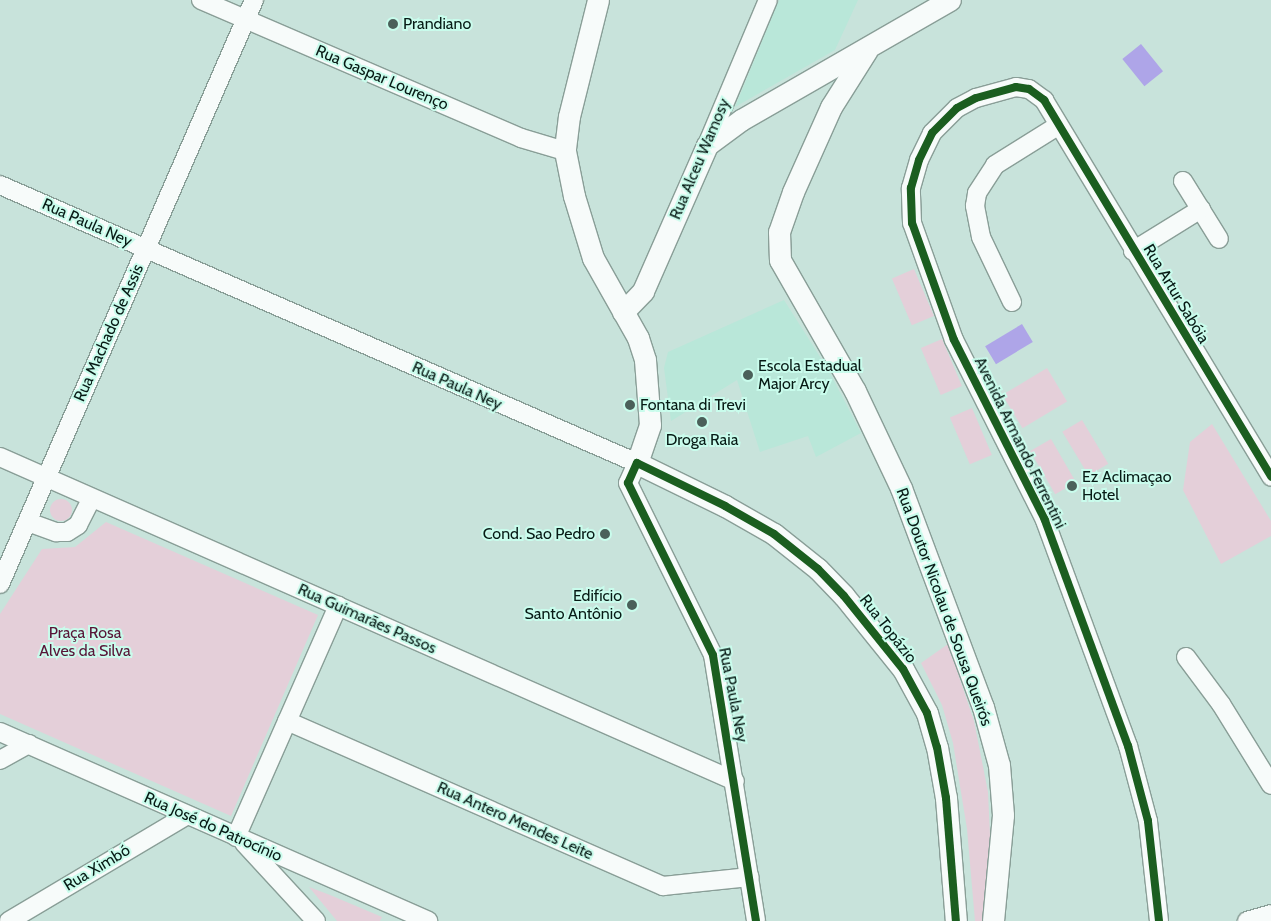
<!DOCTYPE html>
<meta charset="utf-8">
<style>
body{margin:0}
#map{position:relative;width:1271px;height:921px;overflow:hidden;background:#c8e3db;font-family:Cabin,sans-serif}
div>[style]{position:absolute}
.built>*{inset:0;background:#b9e7d9}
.green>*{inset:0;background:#e4cfd9;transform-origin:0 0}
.round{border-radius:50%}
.water>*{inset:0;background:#aea5e8;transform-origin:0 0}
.roads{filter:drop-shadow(1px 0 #899e97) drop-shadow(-1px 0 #899e97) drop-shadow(0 1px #899e97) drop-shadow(0 -1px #899e97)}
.minor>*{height:18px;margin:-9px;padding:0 9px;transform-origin:9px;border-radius:9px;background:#f7fbfa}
.tertiary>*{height:21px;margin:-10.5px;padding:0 10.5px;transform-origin:10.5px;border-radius:10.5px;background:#f7fbfa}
.cycleway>*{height:8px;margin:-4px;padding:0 4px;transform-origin:4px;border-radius:4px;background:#1b5e20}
.dots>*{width:14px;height:14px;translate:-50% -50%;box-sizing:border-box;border:2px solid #c9fcec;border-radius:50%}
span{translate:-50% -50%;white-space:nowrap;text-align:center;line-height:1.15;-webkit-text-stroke:4px #c9fcec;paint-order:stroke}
.poi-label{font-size:16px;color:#071a15}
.left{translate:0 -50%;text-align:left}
.right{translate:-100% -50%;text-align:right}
.street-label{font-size:16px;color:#071a15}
.park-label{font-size:16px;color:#581537}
</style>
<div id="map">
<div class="built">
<i style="clip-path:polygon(779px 0,858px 0,835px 50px,735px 107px)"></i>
<i style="clip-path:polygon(784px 300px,829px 371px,861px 433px,816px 457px,808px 436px,760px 452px,737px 380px,671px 421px,664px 368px,668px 352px)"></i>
</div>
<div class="green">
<i style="left:914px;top:269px;width:51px;height:24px;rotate:67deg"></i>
<i style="left:942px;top:339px;width:51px;height:23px;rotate:67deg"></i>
<i style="left:1047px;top:368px;width:39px;height:52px;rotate:59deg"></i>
<i style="left:972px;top:408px;width:51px;height:24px;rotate:67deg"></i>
<i style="left:1082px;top:420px;width:51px;height:23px;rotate:59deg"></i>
<i style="clip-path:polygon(1212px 424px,1271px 521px,1271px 536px,1221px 564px,1183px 490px,1190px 442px)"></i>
<i style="left:1051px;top:439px;width:50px;height:24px;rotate:60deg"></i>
<i class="round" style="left:50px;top:499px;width:22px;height:22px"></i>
<i style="clip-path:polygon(106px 522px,318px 615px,231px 816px,0 714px,0 614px,42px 549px,75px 547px)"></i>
<i style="clip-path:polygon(948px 644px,974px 721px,988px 792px,991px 857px,982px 921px,975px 921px,967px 829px,953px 743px,942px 705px,921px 663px)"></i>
<i style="clip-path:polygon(309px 887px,330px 895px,382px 917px,380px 921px,337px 921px)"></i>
</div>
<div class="water">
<i style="left:1141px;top:44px;width:35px;height:24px;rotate:51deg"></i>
<i style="left:1022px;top:324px;width:21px;height:43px;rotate:59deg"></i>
</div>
<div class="roads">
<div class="minor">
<i style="left:201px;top:0;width:348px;rotate:23.3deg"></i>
<i style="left:521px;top:138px;width:46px;rotate:16.5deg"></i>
<i style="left:707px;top:145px;width:157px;rotate:-67.2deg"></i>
<i style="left:1183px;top:181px;width:68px;rotate:58.2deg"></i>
<i style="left:0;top:185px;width:695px;rotate:23.58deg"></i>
<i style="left:637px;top:463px;width:22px;rotate:114deg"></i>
<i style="left:628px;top:483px;width:192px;rotate:63.7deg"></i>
<i style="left:713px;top:655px;width:269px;rotate:80.8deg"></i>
<i style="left:1133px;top:251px;width:80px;rotate:-31.7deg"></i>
<i style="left:1012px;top:302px;width:72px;rotate:-115.5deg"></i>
<i style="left:981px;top:237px;width:32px;rotate:-101deg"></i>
<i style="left:975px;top:206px;width:13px;rotate:-81deg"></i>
<i style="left:977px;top:193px;width:33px;rotate:-57deg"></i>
<i style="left:995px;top:165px;width:75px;rotate:-32deg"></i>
<i style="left:0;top:457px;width:803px;rotate:23.79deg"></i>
<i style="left:28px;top:522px;width:30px;rotate:20deg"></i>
<i style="left:56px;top:532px;width:11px"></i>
<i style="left:67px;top:532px;width:13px;rotate:-32deg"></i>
<i style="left:78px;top:525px;width:30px;rotate:-63deg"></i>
<i style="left:0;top:584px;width:637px;rotate:-66.49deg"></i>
<i style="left:1186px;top:657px;width:59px;rotate:53.3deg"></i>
<i style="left:1221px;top:704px;width:95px;rotate:58.3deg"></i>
<i style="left:287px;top:721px;width:411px;rotate:23.7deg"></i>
<i style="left:663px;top:886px;width:87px;rotate:-5.9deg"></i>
<i style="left:0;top:732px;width:468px;rotate:23.8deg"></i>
<i style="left:0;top:760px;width:33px;rotate:-29deg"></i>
<i style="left:236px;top:837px;width:253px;rotate:-66.2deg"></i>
<i style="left:244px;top:843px;width:106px;rotate:47.3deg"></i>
<i style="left:9px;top:921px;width:206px;rotate:-30.7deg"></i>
<i style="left:1159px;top:921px;width:101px;rotate:-96.3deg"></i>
<i style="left:1148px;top:821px;width:78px;rotate:-104.9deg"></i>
<i style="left:1128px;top:746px;width:241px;rotate:-110.2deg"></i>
<i style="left:1045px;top:520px;width:202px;rotate:-116.8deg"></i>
<i style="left:954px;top:340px;width:124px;rotate:-109.7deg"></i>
<i style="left:912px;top:223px;width:35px;rotate:-92deg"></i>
<i style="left:911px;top:188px;width:29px;rotate:-74deg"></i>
<i style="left:919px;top:160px;width:30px;rotate:-64deg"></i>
<i style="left:932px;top:133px;width:35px;rotate:-45deg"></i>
<i style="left:957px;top:108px;width:21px;rotate:-28deg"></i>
<i style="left:976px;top:98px;width:41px;rotate:-15.4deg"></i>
<i style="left:1016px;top:87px;width:13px;rotate:9deg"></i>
<i style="left:1029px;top:89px;width:19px;rotate:36deg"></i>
<i style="left:1044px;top:100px;width:440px;rotate:58.9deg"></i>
<i style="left:1247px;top:921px;width:25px;rotate:-16deg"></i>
</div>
<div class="tertiary">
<i style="left:598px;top:0;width:120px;rotate:104deg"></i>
<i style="left:569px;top:116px;width:35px;rotate:97deg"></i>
<i style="left:565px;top:151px;width:46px;rotate:78.7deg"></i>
<i style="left:574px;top:196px;width:65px;rotate:73deg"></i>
<i style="left:593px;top:258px;width:92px;rotate:60.6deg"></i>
<i style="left:638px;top:338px;width:23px;rotate:72deg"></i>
<i style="left:645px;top:360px;width:65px;rotate:85.6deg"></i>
<i style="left:650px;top:425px;width:40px;rotate:108.9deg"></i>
<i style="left:637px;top:463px;width:98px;rotate:26deg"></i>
<i style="left:725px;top:506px;width:56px;rotate:29.7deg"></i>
<i style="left:774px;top:534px;width:56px;rotate:38.5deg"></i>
<i style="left:818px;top:569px;width:37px;rotate:46deg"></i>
<i style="left:844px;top:596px;width:94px;rotate:51.1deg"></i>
<i style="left:903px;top:669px;width:50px;rotate:61.4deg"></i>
<i style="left:927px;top:713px;width:35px;rotate:74deg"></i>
<i style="left:937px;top:747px;width:52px;rotate:80deg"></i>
<i style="left:946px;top:798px;width:123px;rotate:85.4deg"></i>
<i style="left:867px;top:50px;width:67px;rotate:122.3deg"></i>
<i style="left:831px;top:107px;width:93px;rotate:114.1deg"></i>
<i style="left:793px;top:192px;width:42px;rotate:109.3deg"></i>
<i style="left:779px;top:232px;width:28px;rotate:88deg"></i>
<i style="left:780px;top:260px;width:151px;rotate:60.2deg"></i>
<i style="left:855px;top:391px;width:107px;rotate:64.6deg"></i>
<i style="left:901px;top:488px;width:234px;rotate:69.5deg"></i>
<i style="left:983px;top:707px;width:60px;rotate:74.6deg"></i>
<i style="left:999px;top:765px;width:50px;rotate:85.4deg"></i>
<i style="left:1003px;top:815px;width:106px;rotate:95.4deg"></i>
<i style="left:623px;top:312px;width:29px;rotate:-46deg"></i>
<i style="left:643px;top:291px;width:159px;rotate:-66.3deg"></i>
<i style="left:707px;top:145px;width:42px;rotate:-36.3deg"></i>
<i style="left:741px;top:120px;width:241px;rotate:-29.9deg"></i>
</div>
</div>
<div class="cycleway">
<i style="left:756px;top:921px;width:269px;rotate:-99.2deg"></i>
<i style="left:713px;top:655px;width:192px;rotate:-116.3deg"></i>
<i style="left:628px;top:483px;width:22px;rotate:-66deg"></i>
<i style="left:637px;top:463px;width:98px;rotate:26deg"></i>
<i style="left:725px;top:506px;width:56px;rotate:29.7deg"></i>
<i style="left:774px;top:534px;width:56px;rotate:38.5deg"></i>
<i style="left:818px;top:569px;width:37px;rotate:46deg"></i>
<i style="left:844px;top:596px;width:94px;rotate:51.1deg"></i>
<i style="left:903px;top:669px;width:50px;rotate:61.4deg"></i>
<i style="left:927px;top:713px;width:35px;rotate:74deg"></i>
<i style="left:937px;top:747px;width:52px;rotate:80deg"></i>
<i style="left:946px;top:798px;width:123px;rotate:85.4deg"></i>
<i style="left:1159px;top:921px;width:101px;rotate:-96.3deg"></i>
<i style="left:1148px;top:821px;width:78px;rotate:-104.9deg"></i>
<i style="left:1128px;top:746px;width:241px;rotate:-110.2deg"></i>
<i style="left:1045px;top:520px;width:202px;rotate:-116.8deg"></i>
<i style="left:954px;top:340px;width:124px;rotate:-109.7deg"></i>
<i style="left:912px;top:223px;width:35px;rotate:-92deg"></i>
<i style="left:911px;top:188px;width:29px;rotate:-74deg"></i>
<i style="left:919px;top:160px;width:30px;rotate:-64deg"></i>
<i style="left:932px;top:133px;width:35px;rotate:-45deg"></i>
<i style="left:957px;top:108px;width:21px;rotate:-28deg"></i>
<i style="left:976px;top:98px;width:41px;rotate:-15.4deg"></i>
<i style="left:1016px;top:87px;width:13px;rotate:9deg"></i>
<i style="left:1029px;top:89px;width:19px;rotate:36deg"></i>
<i style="left:1044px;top:100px;width:440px;rotate:58.9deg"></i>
</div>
<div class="dots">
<i style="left:393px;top:24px;background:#4b605a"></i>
<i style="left:748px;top:375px;background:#4b605a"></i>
<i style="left:630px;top:405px;background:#4b605a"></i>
<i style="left:702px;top:422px;background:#4b605a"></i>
<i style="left:1072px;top:486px;background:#4b605a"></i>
<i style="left:605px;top:534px;background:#4b605a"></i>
<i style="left:632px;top:605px;background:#4b605a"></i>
</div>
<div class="poi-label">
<span class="left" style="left:403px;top:24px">Prandiano</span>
<span class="left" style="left:758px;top:375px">Escola Estadual<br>Major Arcy</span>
<span class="left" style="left:640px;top:405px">Fontana di Trevi</span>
<span style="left:702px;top:440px">Droga Raia</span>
<span class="left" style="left:1082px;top:486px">Ez Aclimaçao<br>Hotel</span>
<span class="right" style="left:595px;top:534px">Cond. Sao Pedro</span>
<span class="right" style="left:622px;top:605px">Edifício<br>Santo Antônio</span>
</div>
<div class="street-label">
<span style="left:382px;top:78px;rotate:23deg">Rua Gaspar Lourenço</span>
<span style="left:700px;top:159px;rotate:-67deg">Rua Alceu Wamosy</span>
<span style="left:87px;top:223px;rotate:24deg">Rua Paula Ney</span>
<span style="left:1176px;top:294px;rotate:59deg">Rua Artur Sabóia</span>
<span style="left:109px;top:333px;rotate:-66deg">Rua Machado de Assis</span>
<span style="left:457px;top:386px;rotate:24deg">Rua Paula Ney</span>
<span style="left:1020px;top:443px;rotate:64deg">Avenida Armando Ferrentini</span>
<span style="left:944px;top:607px;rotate:70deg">Rua Doutor Nicolau de Sousa Queirós</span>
<span style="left:367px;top:619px;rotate:24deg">Rua Guimarães Passos</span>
<span style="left:888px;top:629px;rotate:52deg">Rua Topázio</span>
<span style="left:733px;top:695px;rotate:79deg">Rua Paula Ney</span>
<span style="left:515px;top:821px;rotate:24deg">Rua Antero Mendes Leite</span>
<span style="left:213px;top:827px;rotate:24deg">Rua José do Patrocínio</span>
<span style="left:97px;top:868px;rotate:-31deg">Rua Ximbó</span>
</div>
<div class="park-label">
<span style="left:85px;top:642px">Praça Rosa<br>Alves da Silva</span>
</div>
</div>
